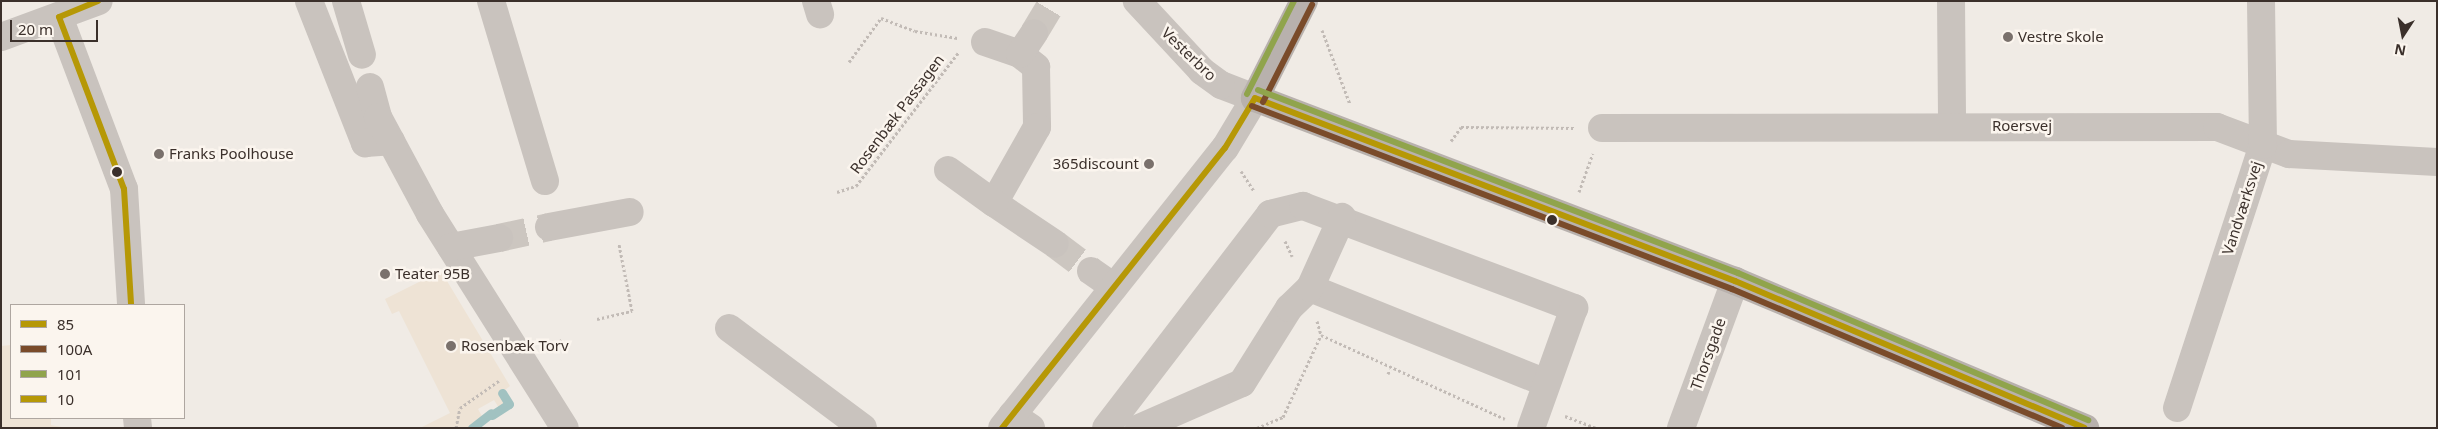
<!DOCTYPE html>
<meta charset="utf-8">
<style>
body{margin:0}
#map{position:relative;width:2438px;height:429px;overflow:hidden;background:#f0ebe5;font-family:"Noto Sans",sans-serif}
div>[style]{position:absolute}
.plaza>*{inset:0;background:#eee3d5}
.stream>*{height:9px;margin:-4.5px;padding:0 4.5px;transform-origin:4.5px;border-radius:4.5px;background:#a1c2c1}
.minor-tunnel>*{height:28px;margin-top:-14px;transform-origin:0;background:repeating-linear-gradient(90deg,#ccc6c0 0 28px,transparent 0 42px)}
.path>*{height:3px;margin-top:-1.5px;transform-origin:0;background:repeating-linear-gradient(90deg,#c2bbb6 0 2.5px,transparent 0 5px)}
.minor>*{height:28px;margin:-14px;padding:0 14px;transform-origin:14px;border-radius:14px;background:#c9c3be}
.major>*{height:28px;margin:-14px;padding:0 14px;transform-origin:14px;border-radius:14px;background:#b8b1ad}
.bus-1>*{height:6px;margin:-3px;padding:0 3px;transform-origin:3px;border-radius:3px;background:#b69806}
.bus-2>*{height:6px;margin:-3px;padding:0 3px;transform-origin:3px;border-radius:3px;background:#7a4b2a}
.bus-3>*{height:6px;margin:-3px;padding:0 3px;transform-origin:3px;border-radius:3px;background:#90a44c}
.bus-4>*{height:6px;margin:-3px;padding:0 3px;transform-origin:3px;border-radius:3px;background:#b69806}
.dots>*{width:14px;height:14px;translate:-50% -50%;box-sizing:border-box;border:2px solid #fbf5ee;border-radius:50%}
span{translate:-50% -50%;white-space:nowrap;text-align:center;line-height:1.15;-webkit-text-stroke:5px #fbf5ee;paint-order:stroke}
.poi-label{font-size:15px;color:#3b302b}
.left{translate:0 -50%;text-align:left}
.right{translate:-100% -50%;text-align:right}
.street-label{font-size:15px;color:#3b302b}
.frame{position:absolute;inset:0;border:2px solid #3b302b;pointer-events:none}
.legend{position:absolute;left:10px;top:304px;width:175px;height:115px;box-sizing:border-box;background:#fbf5ee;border:1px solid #aea6a0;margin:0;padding:6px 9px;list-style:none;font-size:15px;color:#3b302b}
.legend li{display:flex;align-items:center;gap:10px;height:25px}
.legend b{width:25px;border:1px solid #aea6a0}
.north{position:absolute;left:2378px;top:10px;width:50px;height:50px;-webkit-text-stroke:4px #fbf5ee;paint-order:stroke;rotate:191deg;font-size:14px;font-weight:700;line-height:20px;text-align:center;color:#3b302b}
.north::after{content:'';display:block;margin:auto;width:18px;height:22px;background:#3b302b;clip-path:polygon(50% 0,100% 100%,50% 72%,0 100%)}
.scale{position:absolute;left:10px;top:20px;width:88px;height:22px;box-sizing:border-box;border:2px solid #3b302b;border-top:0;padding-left:6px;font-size:15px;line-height:18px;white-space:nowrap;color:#3b302b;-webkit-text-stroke:4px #fbf5ee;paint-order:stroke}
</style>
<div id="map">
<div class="plaza">
<i style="clip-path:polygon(441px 271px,510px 386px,501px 393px,507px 403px,499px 408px,494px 400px,478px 409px,483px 418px,467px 428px,420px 428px,450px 413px,399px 311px,392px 314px,385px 299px)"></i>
<i style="clip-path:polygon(11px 345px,11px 418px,51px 418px,51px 425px,67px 428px,1px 428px,1px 346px)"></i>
</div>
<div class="stream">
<i style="left:492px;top:415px;width:20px;rotate:-33deg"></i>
<i style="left:509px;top:404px;width:13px;rotate:-122deg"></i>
<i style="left:472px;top:428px;width:24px;rotate:-38deg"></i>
</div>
<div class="minor-tunnel">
<i style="left:1034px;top:33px;width:37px;rotate:-59deg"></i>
<i style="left:499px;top:238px;width:51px;rotate:-12.4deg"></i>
<i style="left:1055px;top:244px;width:45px;rotate:36.9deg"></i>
</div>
<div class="path">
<i style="left:1322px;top:30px;width:79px;rotate:69.3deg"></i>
<i style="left:849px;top:62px;width:54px;rotate:-54deg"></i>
<i style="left:881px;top:18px;width:36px;rotate:21deg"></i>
<i style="left:915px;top:31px;width:43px;rotate:9.5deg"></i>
<i style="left:1451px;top:141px;width:17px;rotate:-54deg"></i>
<i style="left:1461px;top:127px;width:114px;rotate:0.5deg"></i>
<i style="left:1241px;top:171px;width:24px;rotate:57deg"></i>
<i style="left:837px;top:192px;width:20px;rotate:-18deg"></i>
<i style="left:856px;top:186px;width:168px;rotate:-52.5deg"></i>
<i style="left:1579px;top:192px;width:41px;rotate:-70.3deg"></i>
<i style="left:1285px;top:241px;width:17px;rotate:65deg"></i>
<i style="left:597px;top:319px;width:36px;rotate:-13deg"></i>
<i style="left:632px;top:311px;width:68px;rotate:-101deg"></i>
<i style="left:1317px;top:321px;width:15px;rotate:74deg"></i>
<i style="left:547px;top:349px;width:19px;rotate:-32deg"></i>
<i style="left:1388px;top:374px;width:5px;rotate:-68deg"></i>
<i style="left:1565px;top:416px;width:34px;rotate:21deg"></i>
<i style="left:456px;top:428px;width:20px;rotate:-79deg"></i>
<i style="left:460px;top:408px;width:49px;rotate:-35deg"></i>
<i style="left:1257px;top:428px;width:28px;rotate:-23deg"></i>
<i style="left:1283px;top:417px;width:90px;rotate:-65.1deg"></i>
<i style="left:1321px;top:335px;width:202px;rotate:24.5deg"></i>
</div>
<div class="minor">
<i style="left:309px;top:1px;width:153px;rotate:68.5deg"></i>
<i style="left:365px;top:143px;width:26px;rotate:-4deg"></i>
<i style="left:346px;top:1px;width:56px;rotate:73.5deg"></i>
<i style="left:491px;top:1px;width:188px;rotate:73.3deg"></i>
<i style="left:816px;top:1px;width:14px;rotate:73deg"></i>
<i style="left:1951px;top:1px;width:125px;rotate:89.5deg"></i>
<i style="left:59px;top:17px;width:184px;rotate:69.3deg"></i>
<i style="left:124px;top:189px;width:116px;rotate:86.5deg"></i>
<i style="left:1px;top:37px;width:104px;rotate:-20.2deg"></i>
<i style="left:985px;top:42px;width:37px;rotate:19deg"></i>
<i style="left:1020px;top:54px;width:21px;rotate:39deg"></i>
<i style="left:1036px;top:67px;width:60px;rotate:89deg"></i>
<i style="left:1037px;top:127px;width:87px;rotate:119.5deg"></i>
<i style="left:994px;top:203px;width:73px;rotate:33.9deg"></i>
<i style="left:1020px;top:54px;width:25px;rotate:-56deg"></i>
<i style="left:370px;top:87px;width:31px;rotate:75deg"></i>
<i style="left:378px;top:117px;width:110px;rotate:61.8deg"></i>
<i style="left:430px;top:214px;width:253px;rotate:57.8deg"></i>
<i style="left:1602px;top:128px;width:615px;rotate:-0.09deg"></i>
<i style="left:2217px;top:127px;width:77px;rotate:20.6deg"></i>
<i style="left:2289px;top:154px;width:148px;rotate:3.1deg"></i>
<i style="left:948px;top:170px;width:57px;rotate:35.7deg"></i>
<i style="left:549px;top:227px;width:82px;rotate:-10.5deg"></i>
<i style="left:451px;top:247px;width:49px;rotate:-10.6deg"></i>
<i style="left:1091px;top:271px;width:28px;rotate:35deg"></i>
<i style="left:1310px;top:288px;width:252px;rotate:21.9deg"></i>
<i style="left:729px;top:328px;width:167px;rotate:36.7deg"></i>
<i style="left:2177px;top:408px;width:277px;rotate:-71.9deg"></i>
<i style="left:2263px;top:145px;width:144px;rotate:-90.8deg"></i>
<i style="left:1012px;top:415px;width:23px;rotate:34deg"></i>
<i style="left:137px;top:418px;width:10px;rotate:84deg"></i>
<i style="left:1002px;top:428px;width:358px;rotate:-51.5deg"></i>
<i style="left:1225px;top:148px;width:58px;rotate:-59deg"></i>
<i style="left:1255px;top:98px;width:36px;rotate:-159deg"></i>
<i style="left:1221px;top:85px;width:24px;rotate:-144deg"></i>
<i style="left:1202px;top:71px;width:96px;rotate:-132.9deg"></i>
<i style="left:1106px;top:428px;width:270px;rotate:-52.5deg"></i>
<i style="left:1270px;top:214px;width:34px;rotate:-14deg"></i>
<i style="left:1303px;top:206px;width:290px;rotate:20.6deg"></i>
<i style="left:1574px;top:308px;width:127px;rotate:109.7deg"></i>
<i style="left:1139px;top:428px;width:112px;rotate:-23.6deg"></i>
<i style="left:1242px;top:383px;width:89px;rotate:-57.9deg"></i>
<i style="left:1289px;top:308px;width:29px;rotate:-44deg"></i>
<i style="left:1310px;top:288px;width:78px;rotate:-65.7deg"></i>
<i style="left:1681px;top:428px;width:157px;rotate:-69.8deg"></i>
</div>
<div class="major">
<i style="left:1304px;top:1px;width:109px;rotate:116.8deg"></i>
<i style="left:1255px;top:98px;width:514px;rotate:20.87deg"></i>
<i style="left:1735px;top:281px;width:380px;rotate:22.8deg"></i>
</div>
<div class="bus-1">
<i style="left:1255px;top:98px;width:514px;rotate:20.87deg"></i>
<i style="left:1735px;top:281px;width:379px;rotate:22.8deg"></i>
<i style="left:1002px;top:428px;width:358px;rotate:-51.5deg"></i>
<i style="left:1225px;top:148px;width:58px;rotate:-59deg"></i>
</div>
<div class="bus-2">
<i style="left:1263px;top:102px;width:109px;rotate:-63.2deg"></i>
<i style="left:1252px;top:106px;width:514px;rotate:20.87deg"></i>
<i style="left:1732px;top:289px;width:358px;rotate:22.8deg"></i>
</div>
<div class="bus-3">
<i style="left:1258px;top:90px;width:514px;rotate:20.87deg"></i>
<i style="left:1738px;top:273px;width:380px;rotate:22.8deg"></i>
<i style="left:1247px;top:94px;width:104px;rotate:-63.2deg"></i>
</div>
<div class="bus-4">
<i style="left:98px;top:1px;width:42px;rotate:157.7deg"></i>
<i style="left:59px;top:17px;width:184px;rotate:69.3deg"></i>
<i style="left:124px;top:189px;width:116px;rotate:86.5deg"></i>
</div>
<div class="dots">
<i style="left:2008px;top:37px;background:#7a716c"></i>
<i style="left:159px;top:154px;background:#7a716c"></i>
<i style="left:1149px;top:164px;background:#7a716c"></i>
<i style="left:117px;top:172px;background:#3b302b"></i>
<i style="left:1552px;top:220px;background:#3b302b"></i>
<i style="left:385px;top:274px;background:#7a716c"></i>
<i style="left:451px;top:346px;background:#7a716c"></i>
</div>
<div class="poi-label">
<span class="left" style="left:2018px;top:37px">Vestre Skole</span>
<span class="left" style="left:169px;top:154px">Franks Poolhouse</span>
<span class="right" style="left:1139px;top:164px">365discount</span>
<span class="left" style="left:395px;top:274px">Teater 95B</span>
<span class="left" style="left:461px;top:346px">Rosenbæk Torv</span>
</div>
<div class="street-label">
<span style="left:1189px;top:54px;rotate:44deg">Vesterbro</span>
<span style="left:897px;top:114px;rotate:-53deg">Rosenbæk Passagen</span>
<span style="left:2022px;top:126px">Roersvej</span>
<span style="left:2242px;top:208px;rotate:-72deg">Vandværksvej</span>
<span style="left:1708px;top:354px;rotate:-70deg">Thorsgade</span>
</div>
<div class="frame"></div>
<ul class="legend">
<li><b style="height:6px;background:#b69806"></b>85</li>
<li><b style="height:6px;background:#7a4b2a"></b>100A</li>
<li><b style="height:6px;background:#90a44c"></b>101</li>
<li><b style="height:6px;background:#b69806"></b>10</li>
</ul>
<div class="north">N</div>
<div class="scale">20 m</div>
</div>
